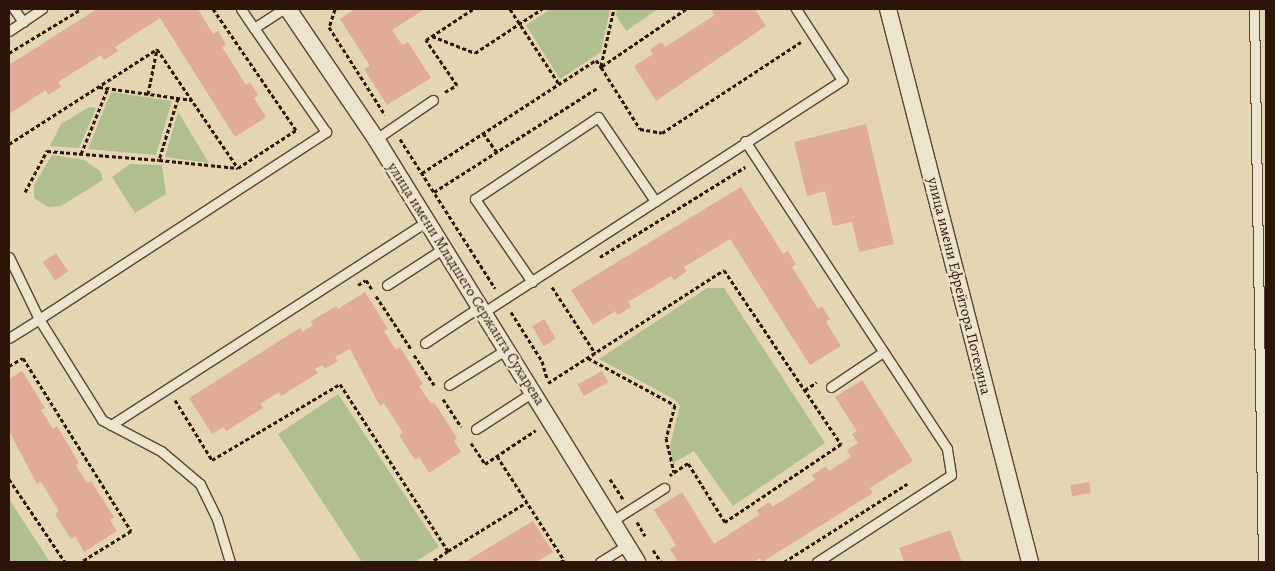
<!DOCTYPE html>
<meta charset="utf-8">
<style>
body{margin:0}
#map{position:relative;width:1275px;height:571px;overflow:hidden;background:#e4d6b3;font-family:Alegreya,serif}
div>[style]{position:absolute}
.green>*{inset:0;background:#b1be8e}
.building>*{inset:0;background:#e0ab99;transform-origin:0 0}
.path>*{height:3px;margin-top:-1.5px;transform-origin:0;background:repeating-linear-gradient(90deg,#2d1408 0 4px,transparent 0 6.5px)}
.roads{filter:drop-shadow(1px 0 #5b4433) drop-shadow(-1px 0 #5b4433) drop-shadow(0 1px #5b4433) drop-shadow(0 -1px #5b4433)}
.lane>*{height:9px;margin:-4.5px;padding:0 4.5px;transform-origin:4.5px;border-radius:4.5px;background:#ede4ce}
.street>*{height:16px;margin:-8px;padding:0 8px;transform-origin:8px;border-radius:8px;background:#ede4ce}
span{translate:-50% -50%;white-space:nowrap;text-align:center;line-height:1.15;-webkit-text-stroke:4px #ede4ce;paint-order:stroke}
.street-label{font-size:15px;color:#2d1408}
.frame{position:absolute;inset:0;border:10px solid #2d1408;pointer-events:none}
</style>
<div id="map">
<div class="green">
<i style="clip-path:polygon(551px 9px,610px 9px,601px 52px,560px 79px,526px 25px)"></i>
<i style="clip-path:polygon(617px 9px,658px 9px,626px 31px,616px 15px)"></i>
<i style="clip-path:polygon(111px 92px,172px 101px,156px 155px,88px 149px)"></i>
<i style="clip-path:polygon(89px 107px,96px 108px,79px 148px,50px 146px,61px 124px)"></i>
<i style="clip-path:polygon(178px 112px,209px 163px,165px 157px)"></i>
<i style="clip-path:polygon(52px 155px,84px 160px,100px 171px,103px 180px,61px 206px,48px 207px,34px 198px,34px 185px)"></i>
<i style="clip-path:polygon(130px 164px,162px 165px,166px 194px,135px 213px,112px 177px)"></i>
<i style="clip-path:polygon(707px 288px,724px 288px,825px 443px,733px 506px,694px 451px,673px 463px,670px 445px,680px 406px,674px 399px,599px 359px)"></i>
<i style="clip-path:polygon(338px 394px,439px 547px,415px 562px,362px 562px,278px 434px)"></i>
<i style="clip-path:polygon(9px 499px,50px 562px,9px 562px)"></i>
</div>
<div class="building">
<i style="clip-path:polygon(97px 9px,198px 9px,213px 34px,218px 31px,226px 44px,222px 47px,246px 85px,250px 82px,258px 95px,254px 98px,266px 117px,235px 137px,160px 18px,115px 47px,118px 51px,104px 60px,101px 55px,58px 82px,61px 87px,48px 95px,46px 90px,9px 114px,9px 65px)"></i>
<i style="clip-path:polygon(355px 9px,425px 9px,392px 30px,402px 45px,408px 42px,431px 78px,387px 105px,364px 69px,370px 66px,340px 19px)"></i>
<i style="clip-path:polygon(711px 9px,755px 9px,766px 26px,656px 101px,634px 66px,653px 54px,650px 50px,655px 46px,662px 42px,665px 47px,715px 15px)"></i>
<i style="clip-path:polygon(866px 124px,894px 244px,859px 252px,852px 222px,833px 226px,825px 191px,807px 196px,794px 142px)"></i>
<i style="clip-path:polygon(741px 187px,783px 254px,788px 251px,796px 264px,792px 267px,818px 309px,822px 306px,830px 319px,826px 322px,841px 346px,810px 365px,730px 239px,684px 267px,687px 271px,674px 280px,671px 276px,628px 302px,631px 307px,618px 315px,615px 311px,593px 325px,571px 290px)"></i>
<i style="left:56px;top:253px;width:22px;height:16px;rotate:56deg"></i>
<i style="clip-path:polygon(365px 292px,388px 329px,384px 331px,396px 350px,400px 347px,423px 384px,419px 386px,431px 404px,434px 402px,457px 438px,454px 441px,461px 452px,429px 473px,419px 457px,415px 460px,399px 435px,403px 433px,384px 403px,380px 406px,350px 349px,335px 357px,338px 361px,325px 369px,322px 365px,315px 369px,318px 373px,281px 396px,279px 392px,260px 404px,263px 408px,226px 431px,224px 427px,212px 434px,189px 398px,300px 328px,303px 332px,313px 325px,311px 321px,336px 306px,338px 309px)"></i>
<i style="left:544px;top:319px;width:23px;height:14px;rotate:59deg"></i>
<i style="clip-path:polygon(22px 371px,45px 408px,41px 410px,53px 429px,57px 426px,79px 463px,76px 465px,87px 483px,91px 481px,114px 517px,110px 520px,117px 531px,84px 552px,75px 536px,71px 539px,55px 514px,59px 511px,41px 482px,37px 484px,9px 431px,9px 379px)"></i>
<i style="left:602px;top:371px;width:13px;height:28px;rotate:61deg"></i>
<i style="clip-path:polygon(862px 380px,913px 461px,870px 488px,873px 493px,762px 562px,760px 558px,753px 562px,678px 562px,670px 549px,676px 545px,654px 510px,682px 492px,714px 544px,759px 515px,757px 510px,763px 506px,770px 502px,772px 507px,815px 480px,812px 475px,826px 466px,829px 471px,851px 457px,847px 450px,858px 443px,852px 434px,857px 431px,835px 397px)"></i>
<i style="left:1089px;top:482px;width:11px;height:19px;rotate:80deg"></i>
<i style="clip-path:polygon(533px 521px,553px 552px,536px 562px,465px 562px)"></i>
<i style="clip-path:polygon(950px 530px,962px 562px,904px 562px,899px 548px)"></i>
</div>
<div class="path">
<i style="left:335px;top:9px;width:19px;rotate:108deg"></i>
<i style="left:329px;top:27px;width:104px;rotate:57.5deg"></i>
<i style="left:510px;top:9px;width:90px;rotate:56.8deg"></i>
<i style="left:686px;top:9px;width:103px;rotate:145.7deg"></i>
<i style="left:601px;top:67px;width:73px;rotate:57.8deg"></i>
<i style="left:640px;top:129px;width:22px;rotate:10deg"></i>
<i style="left:662px;top:133px;width:166px;rotate:-33.2deg"></i>
<i style="left:432px;top:36px;width:46px;rotate:21.6deg"></i>
<i style="left:475px;top:53px;width:80px;rotate:-33.3deg"></i>
<i style="left:9px;top:53px;width:84px;rotate:-31.4deg"></i>
<i style="left:601px;top:66px;width:58px;rotate:-77.2deg"></i>
<i style="left:99px;top:87px;width:94px;rotate:8deg"></i>
<i style="left:445px;top:92px;width:14px;rotate:-30deg"></i>
<i style="left:457px;top:85px;width:55px;rotate:-124.6deg"></i>
<i style="left:426px;top:40px;width:56px;rotate:-33.4deg"></i>
<i style="left:148px;top:94px;width:46px;rotate:-78.7deg"></i>
<i style="left:178px;top:98px;width:65px;rotate:107deg"></i>
<i style="left:159px;top:160px;width:79px;rotate:5.8deg"></i>
<i style="left:483px;top:133px;width:24px;rotate:54deg"></i>
<i style="left:400px;top:139px;width:177px;rotate:57.5deg"></i>
<i style="left:9px;top:144px;width:176px;rotate:-32.7deg"></i>
<i style="left:157px;top:49px;width:144px;rotate:55.8deg"></i>
<i style="left:238px;top:168px;width:69px;rotate:-33.2deg"></i>
<i style="left:296px;top:130px;width:147px;rotate:-124.4deg"></i>
<i style="left:81px;top:154px;width:71px;rotate:-67.8deg"></i>
<i style="left:422px;top:173px;width:207px;rotate:-33deg"></i>
<i style="left:596px;top:60px;width:9px;rotate:54deg"></i>
<i style="left:25px;top:192px;width:47px;rotate:-61.8deg"></i>
<i style="left:47px;top:151px;width:112px;rotate:4.6deg"></i>
<i style="left:434px;top:192px;width:193px;rotate:-32.5deg"></i>
<i style="left:600px;top:257px;width:171px;rotate:-31.8deg"></i>
<i style="left:358px;top:285px;width:9px;rotate:-32deg"></i>
<i style="left:366px;top:280px;width:13px;rotate:58deg"></i>
<i style="left:552px;top:287px;width:79px;rotate:56.9deg"></i>
<i style="left:376px;top:296px;width:64px;rotate:56.6deg"></i>
<i style="left:511px;top:312px;width:58px;rotate:57.7deg"></i>
<i style="left:542px;top:361px;width:19px;rotate:74deg"></i>
<i style="left:414px;top:355px;width:36px;rotate:56deg"></i>
<i style="left:588px;top:358px;width:99px;rotate:28.4deg"></i>
<i style="left:675px;top:405px;width:34px;rotate:105deg"></i>
<i style="left:666px;top:438px;width:35px;rotate:77deg"></i>
<i style="left:9px;top:366px;width:16px;rotate:-30deg"></i>
<i style="left:23px;top:358px;width:204px;rotate:58deg"></i>
<i style="left:131px;top:531px;width:59px;rotate:148.2deg"></i>
<i style="left:548px;top:383px;width:209px;rotate:-32.7deg"></i>
<i style="left:724px;top:270px;width:210px;rotate:56.1deg"></i>
<i style="left:841px;top:444px;width:140px;rotate:146.1deg"></i>
<i style="left:725px;top:522px;width:70px;rotate:-122.1deg"></i>
<i style="left:688px;top:463px;width:22px;rotate:146deg"></i>
<i style="left:805px;top:390px;width:14px;rotate:-34deg"></i>
<i style="left:443px;top:399px;width:33px;rotate:57deg"></i>
<i style="left:175px;top:400px;width:70px;rotate:58.3deg"></i>
<i style="left:212px;top:460px;width:149px;rotate:-30.7deg"></i>
<i style="left:340px;top:384px;width:199px;rotate:57.1deg"></i>
<i style="left:448px;top:551px;width:20px;rotate:147deg"></i>
<i style="left:471px;top:443px;width:25px;rotate:56deg"></i>
<i style="left:485px;top:464px;width:61px;rotate:-33.7deg"></i>
<i style="left:497px;top:456px;width:124px;rotate:57.2deg"></i>
<i style="left:564px;top:560px;width:4px;rotate:153deg"></i>
<i style="left:9px;top:479px;width:100px;rotate:56deg"></i>
<i style="left:610px;top:479px;width:24px;rotate:57deg"></i>
<i style="left:637px;top:522px;width:16px;rotate:60deg"></i>
<i style="left:653px;top:550px;width:14px;rotate:56deg"></i>
<i style="left:448px;top:551px;width:93px;rotate:-31.8deg"></i>
<i style="left:784px;top:562px;width:146px;rotate:-32.4deg"></i>
</div>
<div class="roads">
<div class="lane">
<i style="left:14px;top:9px;width:16px;rotate:55deg"></i>
<i style="left:241px;top:9px;width:23px;rotate:56deg"></i>
<i style="left:1254px;top:9px;width:553px;rotate:89.07deg"></i>
<i style="left:9px;top:31px;width:40px;rotate:-34deg"></i>
<i style="left:376px;top:139px;width:69px;rotate:-34.4deg"></i>
<i style="left:745px;top:141px;width:368px;rotate:56.7deg"></i>
<i style="left:947px;top:449px;width:26px;rotate:81deg"></i>
<i style="left:951px;top:475px;width:160px;rotate:147deg"></i>
<i style="left:9px;top:257px;width:69px;rotate:64.2deg"></i>
<i style="left:39px;top:319px;width:343px;rotate:-33.1deg"></i>
<i style="left:326px;top:132px;width:126px;rotate:-124.7deg"></i>
<i style="left:254px;top:28px;width:35px;rotate:-33deg"></i>
<i style="left:532px;top:282px;width:101px;rotate:-124.5deg"></i>
<i style="left:475px;top:199px;width:148px;rotate:-33.7deg"></i>
<i style="left:598px;top:117px;width:102px;rotate:55.8deg"></i>
<i style="left:387px;top:285px;width:68px;rotate:-33deg"></i>
<i style="left:484px;top:312px;width:427px;rotate:-32.9deg"></i>
<i style="left:842px;top:80px;width:85px;rotate:-122.9deg"></i>
<i style="left:9px;top:338px;width:36px;rotate:-32deg"></i>
<i style="left:39px;top:319px;width:119px;rotate:58deg"></i>
<i style="left:102px;top:420px;width:67px;rotate:27.7deg"></i>
<i style="left:161px;top:451px;width:51px;rotate:40.2deg"></i>
<i style="left:200px;top:484px;width:39px;rotate:64deg"></i>
<i style="left:217px;top:519px;width:45px;rotate:73.2deg"></i>
<i style="left:425px;top:343px;width:67px;rotate:-33.5deg"></i>
<i style="left:449px;top:385px;width:68px;rotate:-31.8deg"></i>
<i style="left:831px;top:387px;width:63px;rotate:-33.9deg"></i>
<i style="left:111px;top:425px;width:376px;rotate:-32.8deg"></i>
<i style="left:476px;top:429px;width:68px;rotate:-33deg"></i>
<i style="left:612px;top:521px;width:62px;rotate:-32.4deg"></i>
<i style="left:600px;top:562px;width:32px;rotate:-32deg"></i>
</div>
<div class="street">
<i style="left:288px;top:9px;width:157px;rotate:55.9deg"></i>
<i style="left:376px;top:139px;width:497px;rotate:58.3deg"></i>
<i style="left:888px;top:9px;width:571px;rotate:75.6deg"></i>
</div>
</div>
<div class="street-label">
<span style="left:466px;top:284px;rotate:58deg">улица имени Младшего Сержанта Сухарева</span>
<span style="left:959px;top:286px;rotate:76deg">улица имени Ефрейтора Потехина</span>
</div>
<div class="frame"></div>
</div>
